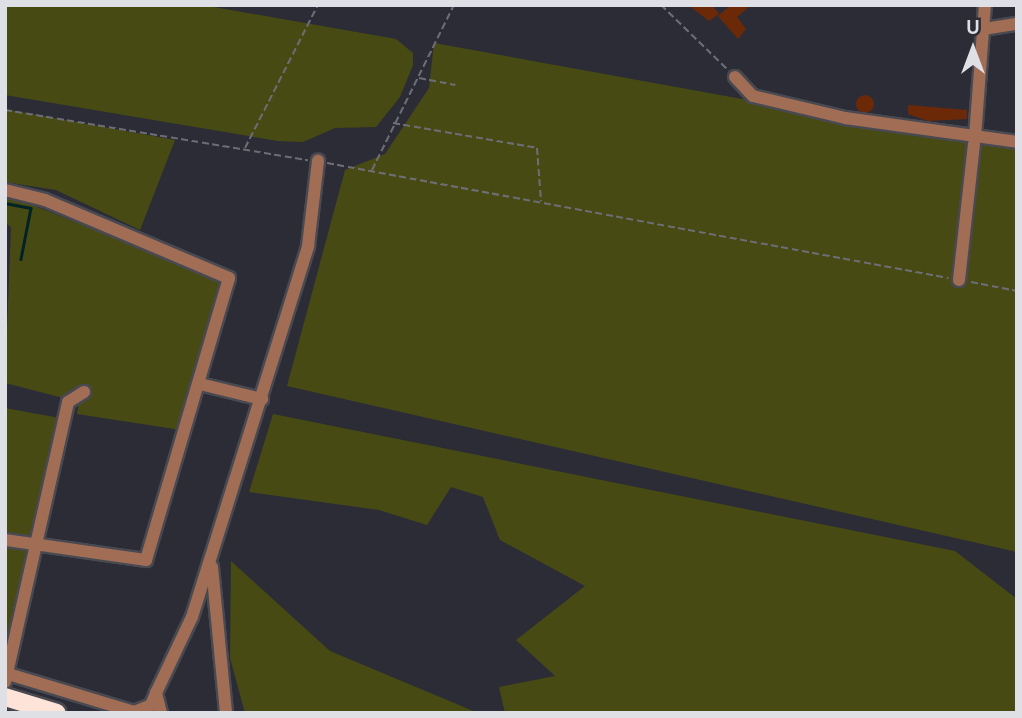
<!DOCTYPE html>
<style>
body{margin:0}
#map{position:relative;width:1022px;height:718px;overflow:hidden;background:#2c2c36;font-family:Figtree,sans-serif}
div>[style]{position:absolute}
.green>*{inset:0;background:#484a14}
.stream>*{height:2.5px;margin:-1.25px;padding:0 1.25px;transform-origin:1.25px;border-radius:1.25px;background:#002326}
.building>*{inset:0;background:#6c2908}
.round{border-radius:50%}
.path>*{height:2px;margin-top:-1px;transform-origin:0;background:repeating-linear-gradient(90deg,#6d6d76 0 7px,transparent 0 10.5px)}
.roads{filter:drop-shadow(2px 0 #494952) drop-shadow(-2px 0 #494952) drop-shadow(0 2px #494952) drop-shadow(0 -2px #494952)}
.minor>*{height:12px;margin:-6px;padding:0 6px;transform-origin:6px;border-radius:6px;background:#a16e55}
.highway>*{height:18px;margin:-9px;padding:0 9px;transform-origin:9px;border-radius:9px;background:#fee4d8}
span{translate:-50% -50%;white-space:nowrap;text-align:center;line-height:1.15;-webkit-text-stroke:6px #2c2c36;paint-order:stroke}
.frame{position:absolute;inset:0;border:7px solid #dfdfe6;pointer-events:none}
.north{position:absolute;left:938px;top:14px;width:70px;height:70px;-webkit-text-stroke:5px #2c2c36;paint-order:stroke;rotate:0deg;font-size:19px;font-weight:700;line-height:28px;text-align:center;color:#dfdfe6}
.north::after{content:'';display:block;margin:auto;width:24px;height:32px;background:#dfdfe6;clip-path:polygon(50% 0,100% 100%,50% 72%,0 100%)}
</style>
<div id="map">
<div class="green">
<i style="clip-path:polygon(5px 5px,202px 5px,396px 39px,413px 53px,413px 65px,400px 97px,376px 127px,335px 128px,303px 142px,278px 141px,5px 95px)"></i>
<i style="clip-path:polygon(434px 43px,1017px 149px,1017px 552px,287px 386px,345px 170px,385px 154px,429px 88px)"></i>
<i style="clip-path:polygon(5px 109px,175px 140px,140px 230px,56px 190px,5px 182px)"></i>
<i style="clip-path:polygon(5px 194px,220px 280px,181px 430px,77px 414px,79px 402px,5px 383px,11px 227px,5px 223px)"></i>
<i style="clip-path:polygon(5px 408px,65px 419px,5px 668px)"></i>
<i style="clip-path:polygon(273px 414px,955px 551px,1017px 599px,1017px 713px,505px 713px,499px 687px,555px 676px,516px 640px,585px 586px,500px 540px,483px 497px,451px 487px,427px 525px,379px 510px,249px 492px)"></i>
<i style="clip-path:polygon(231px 561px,330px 651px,478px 713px,245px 713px,230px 658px)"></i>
</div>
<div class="stream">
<i style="left:5px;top:203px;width:26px;rotate:11deg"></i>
<i style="left:31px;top:208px;width:52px;rotate:101.1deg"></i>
</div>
<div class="building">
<i style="clip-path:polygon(688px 5px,712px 5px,719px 14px,709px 21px)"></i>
<i style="clip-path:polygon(731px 5px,751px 5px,737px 17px,746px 29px,738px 39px,718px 16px)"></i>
<i class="round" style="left:856px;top:95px;width:18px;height:18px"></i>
<i style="clip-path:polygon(908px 105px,967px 110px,967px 119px,928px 121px,908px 114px)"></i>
</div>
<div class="path">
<i style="left:661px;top:5px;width:93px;rotate:44.1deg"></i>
<i style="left:419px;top:78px;width:37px;rotate:11deg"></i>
<i style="left:5px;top:110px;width:307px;rotate:9.4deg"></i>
<i style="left:393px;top:123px;width:146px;rotate:9.8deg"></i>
<i style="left:537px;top:148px;width:53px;rotate:85.7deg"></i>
<i style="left:245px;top:148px;width:161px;rotate:-63deg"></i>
<i style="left:327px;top:163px;width:632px;rotate:10.49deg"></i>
<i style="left:372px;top:170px;width:184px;rotate:-63.6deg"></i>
<i style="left:971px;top:282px;width:47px;rotate:11.1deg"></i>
</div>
<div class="roads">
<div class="minor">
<i style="left:984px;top:29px;width:33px;rotate:-9deg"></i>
<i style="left:735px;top:77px;width:26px;rotate:47deg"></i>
<i style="left:753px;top:96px;width:95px;rotate:13.4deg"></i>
<i style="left:845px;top:118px;width:174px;rotate:7.9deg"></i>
<i style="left:975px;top:137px;width:132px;rotate:-85.7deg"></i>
<i style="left:5px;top:190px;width:41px;rotate:14deg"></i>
<i style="left:45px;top:200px;width:200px;rotate:23deg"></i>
<i style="left:229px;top:278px;width:294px;rotate:106.4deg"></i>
<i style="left:146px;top:560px;width:142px;rotate:-171.9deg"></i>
<i style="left:959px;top:280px;width:137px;rotate:-83.7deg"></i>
<i style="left:200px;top:384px;width:64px;rotate:13.6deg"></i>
<i style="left:212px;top:567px;width:147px;rotate:84.5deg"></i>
<i style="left:5px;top:673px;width:135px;rotate:16.8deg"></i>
<i style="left:134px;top:712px;width:18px;rotate:-22deg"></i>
<i style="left:151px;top:705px;width:13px;rotate:-67deg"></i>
<i style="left:5px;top:682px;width:287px;rotate:-77.3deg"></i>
<i style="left:68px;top:402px;width:19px;rotate:-32deg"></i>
<i style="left:161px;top:713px;width:21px;rotate:-104deg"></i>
<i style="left:156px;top:693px;width:84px;rotate:-64.7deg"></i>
<i style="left:192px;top:617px;width:389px;rotate:-72.6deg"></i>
<i style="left:308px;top:246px;width:86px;rotate:-83.3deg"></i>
</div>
<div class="highway">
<i style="left:5px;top:697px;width:54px;rotate:17.1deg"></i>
</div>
</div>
<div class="frame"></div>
<div class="north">U</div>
</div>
